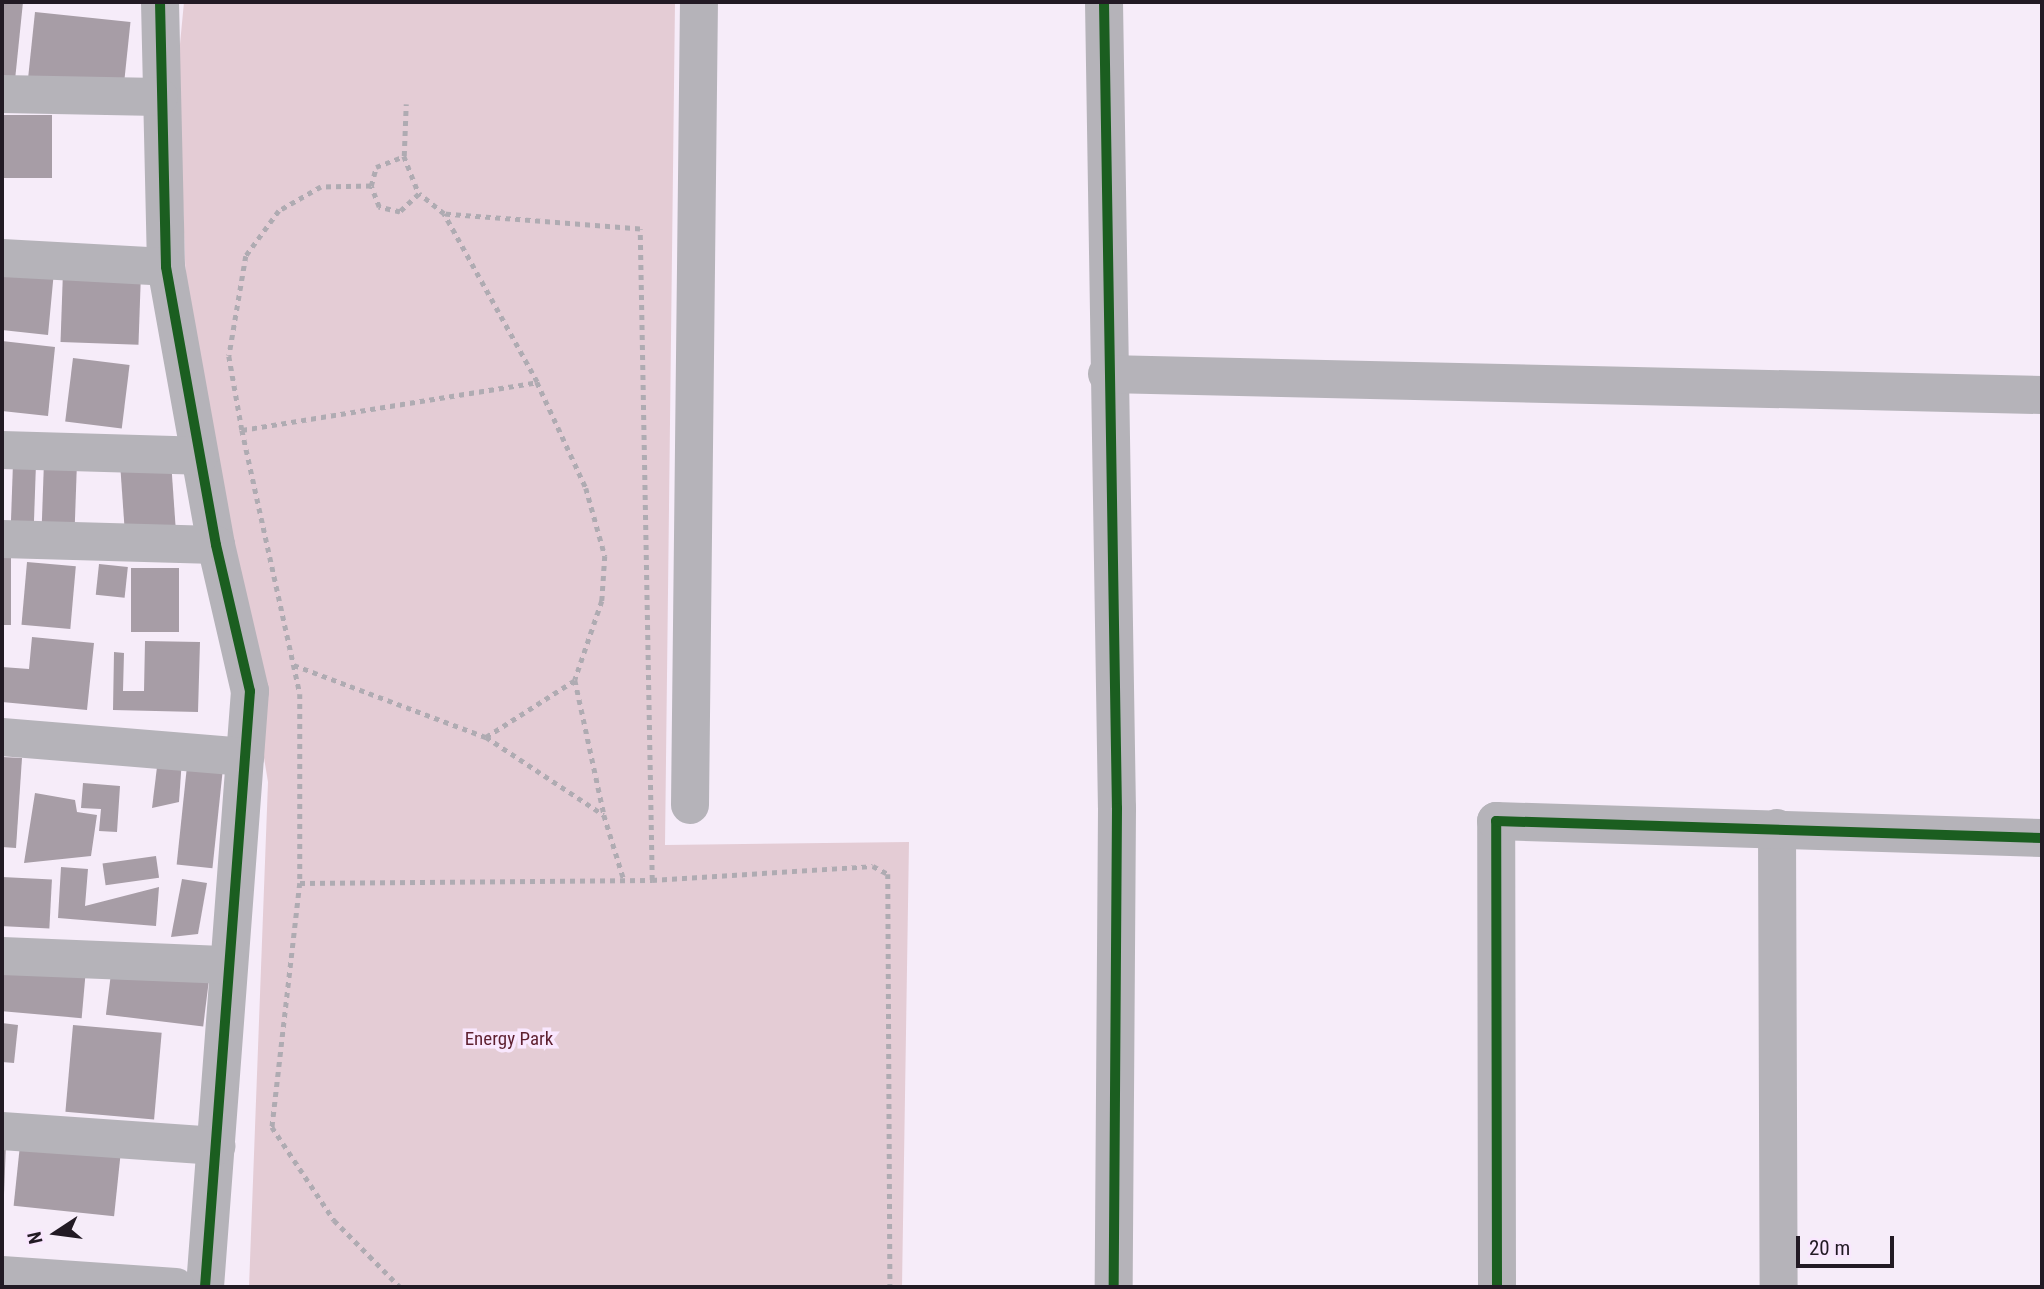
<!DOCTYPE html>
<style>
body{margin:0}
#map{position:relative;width:2044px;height:1289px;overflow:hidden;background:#f6ecf9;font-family:"Roboto Condensed",sans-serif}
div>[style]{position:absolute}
.green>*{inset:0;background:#e4ccd5}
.building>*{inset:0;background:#a79da6;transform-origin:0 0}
.path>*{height:4.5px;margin-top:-2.25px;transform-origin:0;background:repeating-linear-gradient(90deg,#afabb2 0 5px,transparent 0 10px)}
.minor>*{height:38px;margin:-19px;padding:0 19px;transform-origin:19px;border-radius:19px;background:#b5b3b9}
.cycleway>*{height:10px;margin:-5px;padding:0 5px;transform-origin:5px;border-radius:5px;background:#1b5e20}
span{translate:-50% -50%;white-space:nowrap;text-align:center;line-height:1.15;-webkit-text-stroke:7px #f9e7fe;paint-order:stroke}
.park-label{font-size:19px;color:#5d1f2f}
.frame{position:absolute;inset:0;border:4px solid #221a24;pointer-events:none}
.north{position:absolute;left:21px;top:1198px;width:70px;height:70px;-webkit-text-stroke:5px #f9e7fe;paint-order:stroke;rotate:257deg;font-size:19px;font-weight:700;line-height:28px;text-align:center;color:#221a24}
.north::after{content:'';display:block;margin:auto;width:24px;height:32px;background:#221a24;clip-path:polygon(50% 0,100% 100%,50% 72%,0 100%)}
.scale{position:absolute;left:1796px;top:1236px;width:98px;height:32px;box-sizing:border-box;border:4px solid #221a24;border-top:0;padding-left:9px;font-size:21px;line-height:24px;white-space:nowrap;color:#221a24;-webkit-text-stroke:5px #f9e7fe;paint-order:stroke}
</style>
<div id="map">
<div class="green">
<i style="clip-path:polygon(184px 2px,675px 2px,665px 845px,909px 842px,902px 1287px,249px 1287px,268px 782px,186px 287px,178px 65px)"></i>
</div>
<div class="building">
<i style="clip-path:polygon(2px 2px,23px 2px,15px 80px,2px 79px)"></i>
<i style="left:35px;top:12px;width:96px;height:65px;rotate:6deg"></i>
<i style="left:2px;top:115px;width:50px;height:63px"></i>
<i style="clip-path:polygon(2px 265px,54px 271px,48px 335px,2px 330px)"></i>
<i style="left:63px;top:271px;width:78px;height:71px;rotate:2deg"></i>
<i style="clip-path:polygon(2px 341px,55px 347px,48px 416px,2px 411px)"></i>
<i style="left:73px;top:358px;width:57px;height:64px;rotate:7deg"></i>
<i style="left:44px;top:461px;width:33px;height:62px;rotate:2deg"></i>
<i style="left:171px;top:461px;width:72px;height:51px;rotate:86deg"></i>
<i style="left:13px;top:463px;width:23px;height:66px;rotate:2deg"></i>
<i style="left:2px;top:547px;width:9px;height:78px"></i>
<i style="left:27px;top:562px;width:49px;height:63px;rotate:5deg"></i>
<i style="left:99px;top:564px;width:29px;height:31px;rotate:6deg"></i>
<i style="left:131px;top:568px;width:48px;height:64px"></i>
<i style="clip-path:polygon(32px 637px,94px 643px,87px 710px,2px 702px,2px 667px,29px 669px)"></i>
<i style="clip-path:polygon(145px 641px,200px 642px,198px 712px,113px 710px,114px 652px,124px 653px,123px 691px,144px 691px)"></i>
<i style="clip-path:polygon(2px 757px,22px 758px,16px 848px,2px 847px)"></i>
<i style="clip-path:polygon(182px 759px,179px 802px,152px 808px,157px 767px)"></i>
<i style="left:187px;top:766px;width:36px;height:99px;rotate:6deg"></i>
<i style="clip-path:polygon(83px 783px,120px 786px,117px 832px,99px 831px,101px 809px,81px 808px)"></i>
<i style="clip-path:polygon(35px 793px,75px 800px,77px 812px,97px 815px,91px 856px,24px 863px)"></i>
<i style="left:156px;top:856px;width:22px;height:54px;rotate:82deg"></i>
<i style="clip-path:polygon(61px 867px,88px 869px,85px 906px,159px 887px,156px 926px,58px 918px)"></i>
<i style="left:2px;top:877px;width:50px;height:49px;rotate:3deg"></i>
<i style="clip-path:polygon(182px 879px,207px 883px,198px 934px,171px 937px)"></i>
<i style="left:2px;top:965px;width:84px;height:46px;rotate:5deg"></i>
<i style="left:112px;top:965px;width:98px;height:50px;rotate:7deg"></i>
<i style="clip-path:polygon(2px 1023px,18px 1025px,14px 1063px,2px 1062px)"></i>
<i style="left:73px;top:1025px;width:89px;height:87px;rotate:5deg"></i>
<i style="clip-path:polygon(2px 1143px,6px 1143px,4px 1194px,2px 1194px)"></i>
<i style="left:20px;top:1145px;width:101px;height:61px;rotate:6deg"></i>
</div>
<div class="path">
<i style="left:404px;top:156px;width:41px;rotate:68.5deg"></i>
<i style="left:419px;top:194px;width:26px;rotate:137deg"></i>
<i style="left:400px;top:212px;width:22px;rotate:-167deg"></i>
<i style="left:379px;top:207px;width:22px;rotate:-111deg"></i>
<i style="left:371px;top:186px;width:20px;rotate:-75deg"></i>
<i style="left:376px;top:167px;width:30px;rotate:-21deg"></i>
<i style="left:404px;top:156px;width:52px;rotate:-87.8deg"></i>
<i style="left:371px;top:186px;width:50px;rotate:178.9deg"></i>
<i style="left:321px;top:187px;width:48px;rotate:150.3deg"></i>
<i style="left:279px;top:211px;width:56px;rotate:126.3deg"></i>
<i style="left:246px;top:256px;width:101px;rotate:99.6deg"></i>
<i style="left:229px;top:356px;width:75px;rotate:80deg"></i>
<i style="left:242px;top:430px;width:299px;rotate:-9.2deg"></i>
<i style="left:537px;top:382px;width:192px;rotate:-119deg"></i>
<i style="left:444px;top:214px;width:32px;rotate:-141deg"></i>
<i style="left:537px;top:382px;width:117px;rotate:65.2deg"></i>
<i style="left:586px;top:488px;width:71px;rotate:74.4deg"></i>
<i style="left:605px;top:556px;width:45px;rotate:93.8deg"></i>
<i style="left:602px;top:601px;width:83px;rotate:108.9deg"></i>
<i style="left:242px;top:430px;width:270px;rotate:77.6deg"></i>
<i style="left:300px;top:694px;width:189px;rotate:90deg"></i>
<i style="left:300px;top:883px;width:352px;rotate:-0.5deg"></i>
<i style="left:652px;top:880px;width:651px;rotate:-91.06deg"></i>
<i style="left:640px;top:229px;width:197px;rotate:-175.6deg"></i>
<i style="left:294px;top:665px;width:205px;rotate:20.6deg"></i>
<i style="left:486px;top:737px;width:141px;rotate:33.5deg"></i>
<i style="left:604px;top:815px;width:68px;rotate:72.9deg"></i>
<i style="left:486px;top:737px;width:106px;rotate:-32.6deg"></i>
<i style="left:575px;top:680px;width:137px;rotate:77.8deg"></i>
<i style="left:652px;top:880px;width:221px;rotate:-3.6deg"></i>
<i style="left:873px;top:866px;width:17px;rotate:28deg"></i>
<i style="left:888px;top:874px;width:413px;rotate:89.7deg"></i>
<i style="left:300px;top:883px;width:246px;rotate:96.5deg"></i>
<i style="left:272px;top:1127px;width:112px;rotate:56.3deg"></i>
<i style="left:334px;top:1220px;width:94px;rotate:45.4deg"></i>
</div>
<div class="minor">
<i style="left:160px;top:2px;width:265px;rotate:88.7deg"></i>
<i style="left:166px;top:267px;width:282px;rotate:79.8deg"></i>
<i style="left:216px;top:545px;width:150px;rotate:76.9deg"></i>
<i style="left:250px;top:691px;width:598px;rotate:94.32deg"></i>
<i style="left:1104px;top:2px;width:806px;rotate:89.08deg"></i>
<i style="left:1117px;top:808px;width:479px;rotate:90.4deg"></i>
<i style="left:2px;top:94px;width:157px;rotate:1.1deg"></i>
<i style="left:2px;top:258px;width:164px;rotate:3.1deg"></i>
<i style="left:1107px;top:374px;width:935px;rotate:1.29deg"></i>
<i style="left:2px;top:450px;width:197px;rotate:1.7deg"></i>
<i style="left:2px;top:539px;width:214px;rotate:1.6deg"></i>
<i style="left:2px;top:737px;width:244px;rotate:4.7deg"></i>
<i style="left:690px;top:805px;width:803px;rotate:-89.36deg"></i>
<i style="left:1777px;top:828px;width:459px;rotate:89.8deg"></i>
<i style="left:2px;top:956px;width:227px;rotate:2.3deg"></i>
<i style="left:2px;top:1131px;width:215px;rotate:4deg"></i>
<i style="left:2px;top:1275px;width:174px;rotate:3.9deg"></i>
<i style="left:1497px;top:1287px;width:466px;rotate:-90.1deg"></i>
<i style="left:1496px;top:821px;width:546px;rotate:1.78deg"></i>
</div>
<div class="cycleway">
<i style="left:160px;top:2px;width:265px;rotate:88.7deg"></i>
<i style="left:166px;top:267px;width:282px;rotate:79.8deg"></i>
<i style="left:216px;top:545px;width:150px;rotate:76.9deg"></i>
<i style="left:250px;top:691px;width:598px;rotate:94.32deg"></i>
<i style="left:1104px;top:2px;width:806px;rotate:89.08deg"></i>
<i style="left:1117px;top:808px;width:479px;rotate:90.4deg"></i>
<i style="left:1497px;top:1287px;width:466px;rotate:-90.1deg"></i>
<i style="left:1496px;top:821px;width:546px;rotate:1.78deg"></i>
</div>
<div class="park-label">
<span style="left:509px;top:1039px">Energy Park</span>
</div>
<div class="frame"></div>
<div class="north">N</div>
<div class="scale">20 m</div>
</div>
